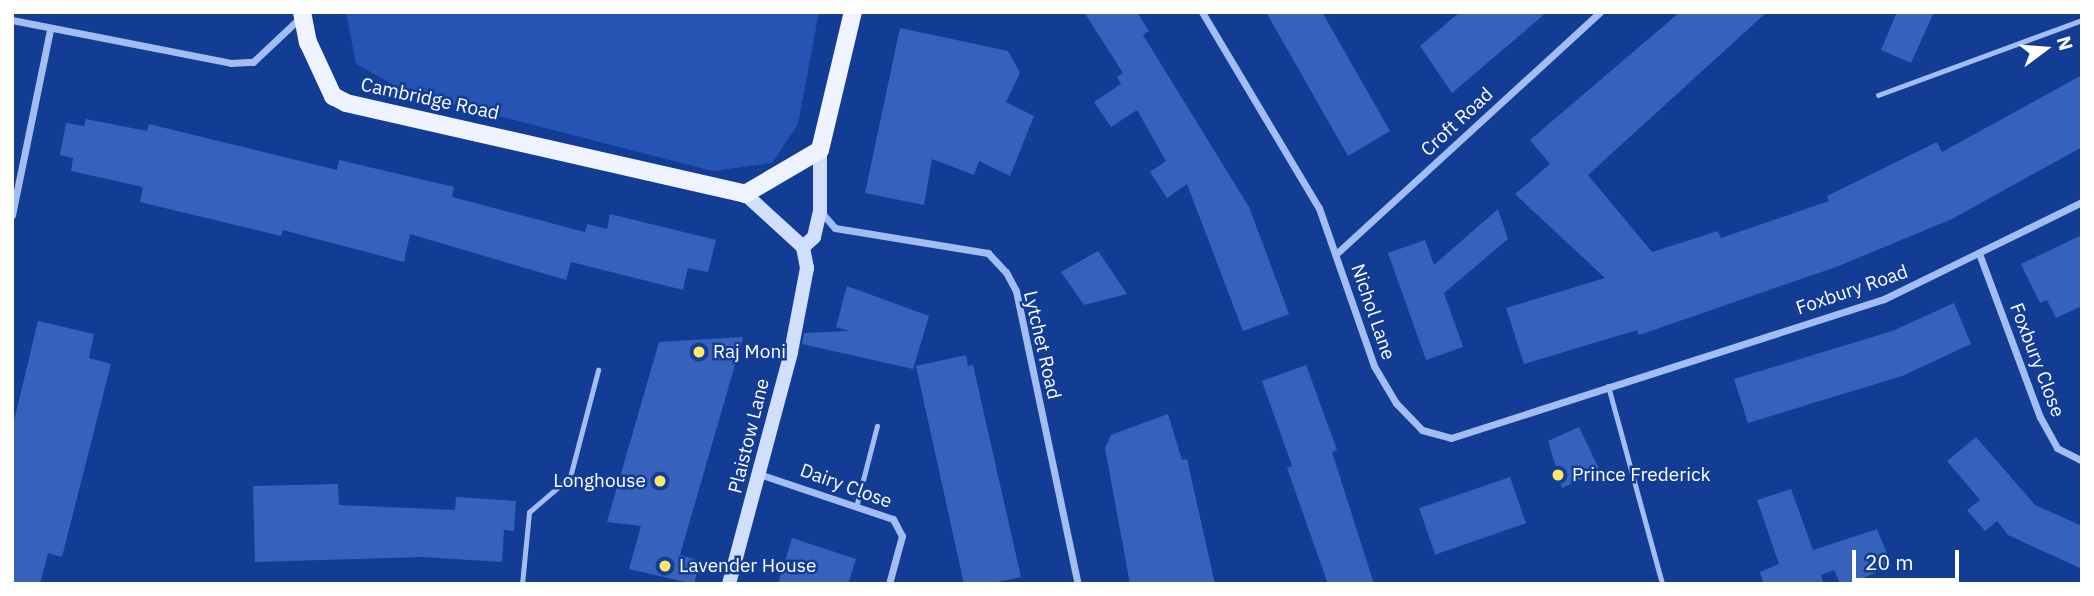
<!DOCTYPE html>
<style>
body{margin:0}
#map{position:relative;width:2094px;height:596px;overflow:hidden;background:#133c95;font-family:"IBM Plex Sans",sans-serif}
div>[style]{position:absolute}
.green>*{inset:0;background:#2654b4}
.building>*{inset:0;background:#3762bc;transform-origin:0 0}
.lane>*{height:5px;margin:-2.5px;padding:0 2.5px;transform-origin:2.5px;border-radius:2.5px;background:#a3bdf2}
.street>*{height:7px;margin:-3.5px;padding:0 3.5px;transform-origin:3.5px;border-radius:3.5px;background:#a3bdf2}
.secondary>*{height:14px;margin:-7px;padding:0 7px;transform-origin:7px;border-radius:7px;background:#d2dffc}
.primary>*{height:18px;margin:-9px;padding:0 9px;transform-origin:9px;border-radius:9px;background:#eef3ff}
.dots>*{width:19px;height:19px;translate:-50% -50%;box-sizing:border-box;border:4px solid #133c95;border-radius:50%}
span{translate:-50% -50%;white-space:nowrap;text-align:center;line-height:1.15;-webkit-text-stroke:5px #133c95;paint-order:stroke}
.street-label{font-size:19px;color:#fff}
.poi-label{font-size:19px;color:#fff}
.left{translate:0 -50%;text-align:left}
.right{translate:-100% -50%;text-align:right}
.frame{position:absolute;inset:0;border:14px solid #fff;pointer-events:none}
.north{position:absolute;left:2010px;top:14px;width:70px;height:70px;-webkit-text-stroke:5px #133c95;paint-order:stroke;rotate:74deg;font-size:19px;font-weight:700;line-height:28px;text-align:center;color:#fff}
.north::after{content:'';display:block;margin:auto;width:24px;height:32px;background:#fff;clip-path:polygon(50% 0,100% 100%,50% 72%,0 100%)}
.scale{position:absolute;left:1852px;top:550px;width:107px;height:32px;box-sizing:border-box;border:4px solid #fff;border-top:0;padding-left:9px;font-size:21px;line-height:24px;white-space:nowrap;color:#fff;-webkit-text-stroke:5px #133c95;paint-order:stroke}
</style>
<div id="map">
<div class="green">
<i style="clip-path:polygon(346px 12px,819px 12px,798px 124px,772px 163px,713px 171px,408px 93px,356px 64px)"></i>
</div>
<div class="building">
<i style="clip-path:polygon(1084px 12px,1137px 12px,1149px 31px,1143px 35px,1249px 207px,1289px 314px,1243px 331px,1187px 184px,1167px 198px,1150px 172px,1166px 161px,1137px 110px,1111px 127px,1094px 102px,1121px 84px,1117px 77px,1123px 73px)"></i>
<i style="clip-path:polygon(1266px 12px,1322px 12px,1390px 131px,1348px 156px)"></i>
<i style="clip-path:polygon(1460px 12px,1547px 12px,1452px 93px,1420px 46px)"></i>
<i style="clip-path:polygon(1680px 12px,1767px 12px,1588px 175px,1652px 252px,1718px 231px,1721px 238px,1829px 201px,1827px 196px,1937px 142px,1942px 152px,2082px 75px,2082px 147px,1952px 219px,1836px 267px,1639px 335px,1637px 330px,1524px 364px,1506px 308px,1605px 278px,1515px 194px,1550px 164px,1530px 140px)"></i>
<i style="clip-path:polygon(1897px 12px,1934px 12px,1911px 63px,1881px 50px)"></i>
<i style="clip-path:polygon(900px 28px,1008px 51px,1020px 73px,1006px 102px,1034px 116px,1010px 176px,979px 161px,974px 175px,932px 159px,924px 205px,865px 193px)"></i>
<i style="clip-path:polygon(86px 119px,147px 131px,149px 124px,337px 170px,339px 160px,454px 187px,452px 197px,585px 232px,587px 224px,607px 229px,610px 214px,716px 240px,708px 272px,688px 268px,683px 290px,571px 262px,566px 280px,410px 234px,404px 262px,283px 230px,281px 236px,140px 202px,143px 187px,71px 171px,73px 158px,60px 155px,66px 123px,84px 126px)"></i>
<i style="clip-path:polygon(1498px 209px,1508px 239px,1444px 293px,1463px 347px,1426px 360px,1388px 253px,1425px 240px,1434px 265px)"></i>
<i style="clip-path:polygon(2082px 235px,2082px 306px,2056px 318px,2047px 300px,2040px 303px,2021px 264px)"></i>
<i style="clip-path:polygon(1098px 251px,1127px 294px,1084px 305px,1061px 272px)"></i>
<i style="clip-path:polygon(847px 286px,929px 316px,913px 369px,802px 344px,804px 333px,849px 331px,836px 327px)"></i>
<i style="clip-path:polygon(1954px 303px,1971px 344px,1902px 376px,1748px 423px,1734px 379px,1892px 331px)"></i>
<i style="clip-path:polygon(38px 321px,94px 334px,89px 358px,111px 364px,62px 557px,48px 553px,40px 584px,12px 584px,12px 429px)"></i>
<i style="clip-path:polygon(743px 337px,680px 555px,700px 561px,694px 584px,629px 569px,641px 526px,607px 522px,659px 342px)"></i>
<i style="clip-path:polygon(966px 355px,968px 366px,973px 365px,1021px 577px,988px 584px,964px 584px,916px 366px)"></i>
<i style="clip-path:polygon(1306px 365px,1337px 450px,1332px 452px,1374px 584px,1328px 584px,1287px 468px,1292px 466px,1262px 381px)"></i>
<i style="clip-path:polygon(1168px 414px,1182px 460px,1187px 459px,1215px 584px,1130px 584px,1105px 448px,1111px 435px)"></i>
<i style="clip-path:polygon(1579px 427px,1600px 471px,1562px 488px,1548px 441px)"></i>
<i style="clip-path:polygon(1976px 437px,2035px 505px,2082px 526px,2082px 569px,2008px 535px,1997px 521px,1985px 531px,1967px 510px,1980px 500px,1947px 461px)"></i>
<i style="left:1510px;top:477px;width:49px;height:96px;rotate:71deg"></i>
<i style="clip-path:polygon(338px 484px,339px 505px,455px 510px,456px 497px,516px 501px,514px 531px,504px 530px,502px 562px,423px 557px,255px 562px,253px 486px)"></i>
<i style="clip-path:polygon(1791px 489px,1813px 550px,1877px 529px,1892px 566px,1849px 584px,1840px 584px,1834px 570px,1821px 575px,1824px 584px,1764px 584px,1760px 572px,1779px 564px,1757px 500px)"></i>
<i style="clip-path:polygon(792px 538px,856px 559px,848px 584px,778px 584px)"></i>
</div>
<div class="lane">
<i style="left:1878px;top:95px;width:217px;rotate:-20.2deg"></i>
<i style="left:1608px;top:386px;width:205px;rotate:74.7deg"></i>
<i style="left:856px;top:507px;width:84px;rotate:-75.5deg"></i>
<i style="left:522px;top:584px;width:72px;rotate:-84.4deg"></i>
<i style="left:529px;top:512px;width:54px;rotate:-40.5deg"></i>
<i style="left:570px;top:477px;width:111px;rotate:-75.3deg"></i>
</div>
<div class="street">
<i style="left:1202px;top:12px;width:228px;rotate:59.2deg"></i>
<i style="left:1319px;top:208px;width:167px;rotate:70.8deg"></i>
<i style="left:1374px;top:366px;width:43px;rotate:59.3deg"></i>
<i style="left:1396px;top:403px;width:37px;rotate:46deg"></i>
<i style="left:1422px;top:430px;width:30px;rotate:15deg"></i>
<i style="left:1451px;top:438px;width:455px;rotate:-17.8deg"></i>
<i style="left:1884px;top:299px;width:220px;rotate:-26.1deg"></i>
<i style="left:12px;top:20px;width:223px;rotate:11.1deg"></i>
<i style="left:231px;top:63px;width:22px;rotate:-3deg"></i>
<i style="left:253px;top:62px;width:66px;rotate:-43.2deg"></i>
<i style="left:821px;top:212px;width:21px;rotate:49deg"></i>
<i style="left:835px;top:228px;width:155px;rotate:9.3deg"></i>
<i style="left:988px;top:253px;width:26px;rotate:47deg"></i>
<i style="left:1006px;top:272px;width:21px;rotate:62deg"></i>
<i style="left:1016px;top:291px;width:299px;rotate:78.1deg"></i>
<i style="left:12px;top:215px;width:189px;rotate:-78.4deg"></i>
<i style="left:1336px;top:254px;width:358px;rotate:-42.5deg"></i>
<i style="left:1980px;top:256px;width:172px;rotate:69.6deg"></i>
<i style="left:2040px;top:417px;width:35px;rotate:61deg"></i>
<i style="left:2057px;top:448px;width:28px;rotate:27deg"></i>
<i style="left:762px;top:475px;width:138px;rotate:18.6deg"></i>
<i style="left:893px;top:519px;width:19px;rotate:62deg"></i>
<i style="left:902px;top:536px;width:50px;rotate:105.2deg"></i>
</div>
<div class="secondary">
<i style="left:745px;top:194px;width:79px;rotate:42.4deg"></i>
<i style="left:803px;top:247px;width:15px;rotate:-42deg"></i>
<i style="left:814px;top:237px;width:26px;rotate:-77deg"></i>
<i style="left:820px;top:212px;width:62px;rotate:-90deg"></i>
<i style="left:729px;top:584px;width:240px;rotate:-75deg"></i>
<i style="left:791px;top:352px;width:86px;rotate:-79.2deg"></i>
<i style="left:807px;top:268px;width:21px;rotate:-101deg"></i>
</div>
<div class="primary">
<i style="left:302px;top:12px;width:31px;rotate:79deg"></i>
<i style="left:308px;top:42px;width:60px;rotate:65.2deg"></i>
<i style="left:333px;top:96px;width:15px;rotate:28deg"></i>
<i style="left:346px;top:103px;width:409px;rotate:12.8deg"></i>
<i style="left:745px;top:194px;width:87px;rotate:-30.4deg"></i>
<i style="left:820px;top:150px;width:142px;rotate:-76.6deg"></i>
</div>
<div class="dots">
<i style="left:699px;top:352px;background:#ffe664"></i>
<i style="left:1558px;top:475px;background:#ffe664"></i>
<i style="left:660px;top:481px;background:#ffe664"></i>
<i style="left:665px;top:566px;background:#ffe664"></i>
</div>
<div class="street-label">
<span style="left:430px;top:99px;rotate:12deg">Cambridge Road</span>
<span style="left:1457px;top:122px;rotate:-43deg">Croft Road</span>
<span style="left:1852px;top:290px;rotate:-19deg">Foxbury Road</span>
<span style="left:1373px;top:312px;rotate:71deg">Nichol Lane</span>
<span style="left:1042px;top:345px;rotate:77deg">Lytchet Road</span>
<span style="left:2037px;top:360px;rotate:69deg">Foxbury Close</span>
<span style="left:749px;top:436px;rotate:-76deg">Plaistow Lane</span>
<span style="left:846px;top:486px;rotate:20deg">Dairy Close</span>
</div>
<div class="poi-label">
<span class="left" style="left:713px;top:352px">Raj Moni</span>
<span class="left" style="left:1572px;top:475px">Prince Frederick</span>
<span class="right" style="left:646px;top:481px">Longhouse</span>
<span class="left" style="left:679px;top:566px">Lavender House</span>
</div>
<div class="frame"></div>
<div class="north">N</div>
<div class="scale">20 m</div>
</div>
